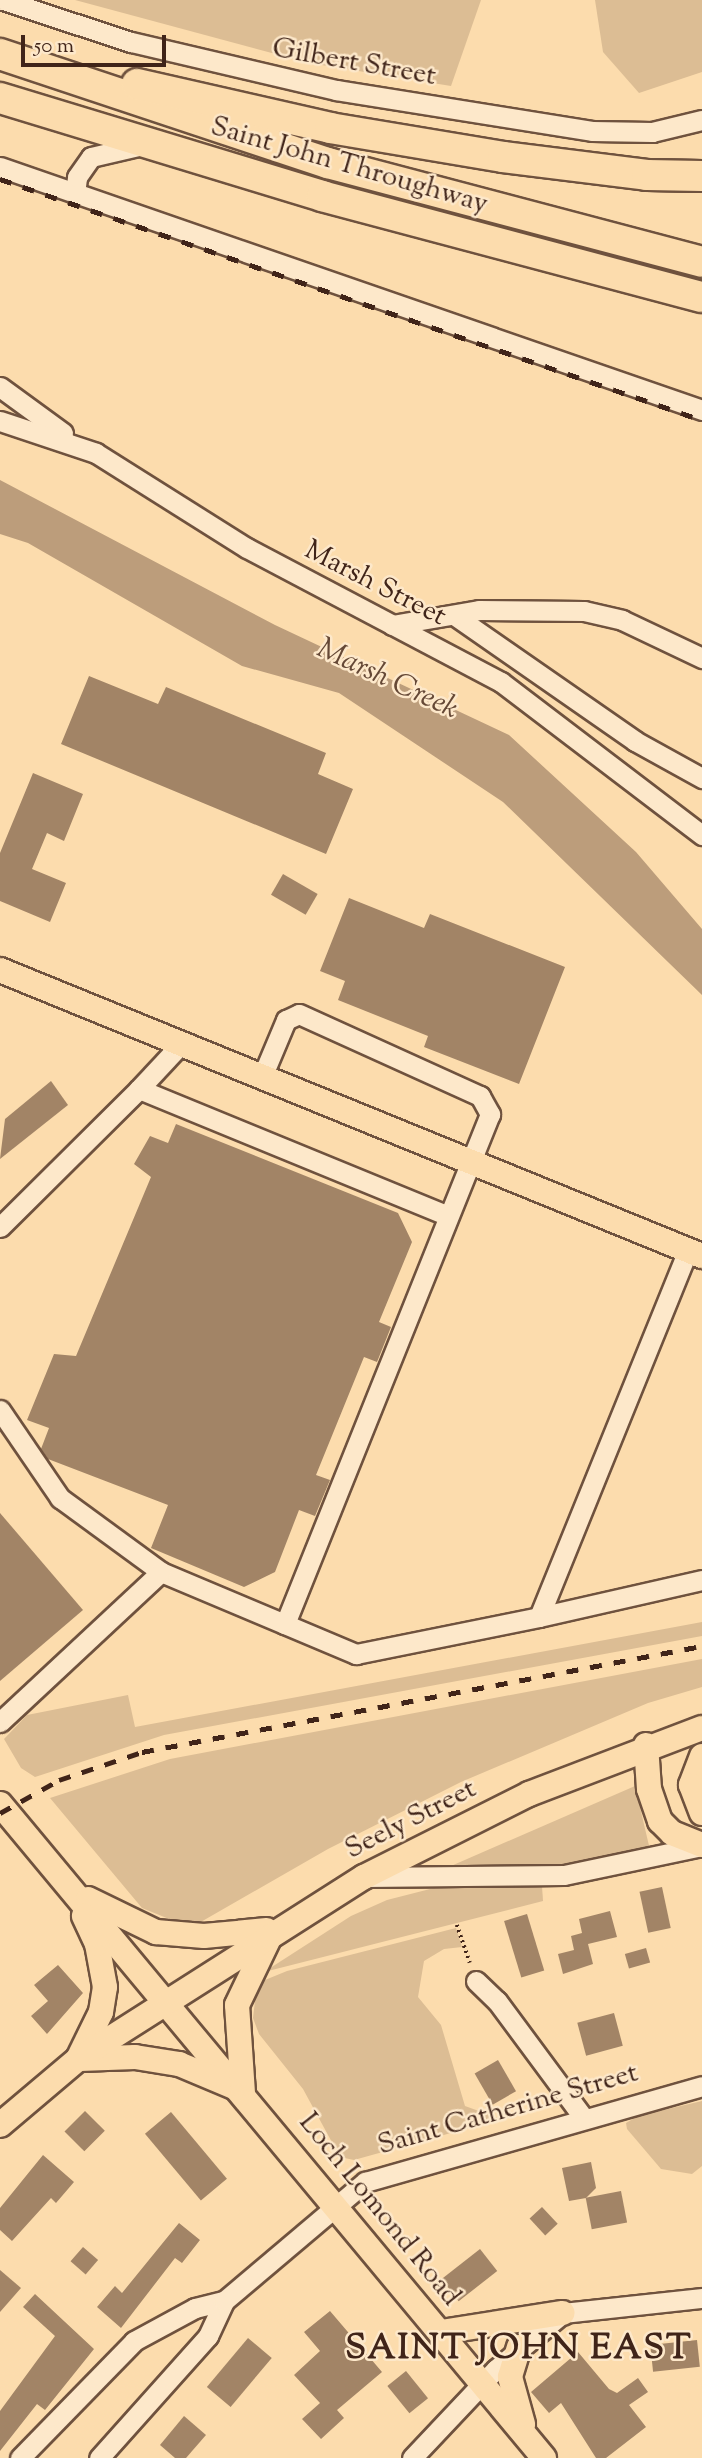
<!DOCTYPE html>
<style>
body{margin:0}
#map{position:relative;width:702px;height:2458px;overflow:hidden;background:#fcdcad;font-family:"Sorts Mill Goudy",serif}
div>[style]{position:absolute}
.green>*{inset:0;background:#dcbd94}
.water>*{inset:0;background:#bc9d7b}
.building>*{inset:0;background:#a28466;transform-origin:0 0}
.path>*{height:3.5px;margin-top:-1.75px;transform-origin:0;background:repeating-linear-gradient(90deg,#402419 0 2px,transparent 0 5.5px)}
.roads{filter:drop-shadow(2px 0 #6f523e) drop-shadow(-2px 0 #6f523e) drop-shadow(0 2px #6f523e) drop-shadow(0 -2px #6f523e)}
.minor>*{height:19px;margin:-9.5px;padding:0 9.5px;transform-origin:9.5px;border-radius:9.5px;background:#fde8ca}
.major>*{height:24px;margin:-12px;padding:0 12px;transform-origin:12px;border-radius:12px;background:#fcdcad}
.highway>*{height:30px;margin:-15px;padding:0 15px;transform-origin:15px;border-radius:15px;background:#fcdcad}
.rail>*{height:5px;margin-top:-2.5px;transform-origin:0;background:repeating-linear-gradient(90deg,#402419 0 12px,transparent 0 24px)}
span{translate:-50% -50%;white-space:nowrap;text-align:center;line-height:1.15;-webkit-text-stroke:5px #fde8ca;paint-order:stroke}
.street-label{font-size:28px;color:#402419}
.water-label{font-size:30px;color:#654836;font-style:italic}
.district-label{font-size:35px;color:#402419;font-weight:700;letter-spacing:2px}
.scale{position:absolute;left:21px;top:35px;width:145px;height:32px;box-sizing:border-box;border:4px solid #402419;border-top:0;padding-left:9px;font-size:21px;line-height:24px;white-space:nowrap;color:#402419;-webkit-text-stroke:5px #fde8ca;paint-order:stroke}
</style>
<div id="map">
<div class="green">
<i style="clip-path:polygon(75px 0,481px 0,451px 86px,309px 63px)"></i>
<i style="clip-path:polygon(595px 0,702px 0,702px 72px,639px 93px,603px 52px)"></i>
<i style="clip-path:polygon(702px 1622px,702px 1636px,164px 1735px,35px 1777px,21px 1768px,4px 1739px,27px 1715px,128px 1695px,135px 1727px)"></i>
<i style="clip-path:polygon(702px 1659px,702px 1687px,648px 1703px,461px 1782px,328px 1849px,199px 1923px,184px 1925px,142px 1908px,50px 1798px,170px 1759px)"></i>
<i style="clip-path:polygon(635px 1786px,650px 1850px,548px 1868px,451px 1866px)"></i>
<i style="clip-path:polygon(542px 1886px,543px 1901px,264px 1972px,351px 1916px,387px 1900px,434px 1888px)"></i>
<i style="clip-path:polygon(456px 1928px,462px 1947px,444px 1949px,424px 1961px,418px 1997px,441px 2025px,465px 2106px,501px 2119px,354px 2160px,340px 2157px,303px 2089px,259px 2034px,253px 2018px,256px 1992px,265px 1980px,287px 1971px)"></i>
<i style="clip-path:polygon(702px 2101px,702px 2166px,692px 2174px,661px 2169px,627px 2129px,626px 2123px,638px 2116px)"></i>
</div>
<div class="water">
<i style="clip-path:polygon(0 480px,275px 625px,509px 735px,636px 852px,702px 929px,702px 995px,503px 802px,339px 693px,242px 666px,28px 543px,0 534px)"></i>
</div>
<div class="building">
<i style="clip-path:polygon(89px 676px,158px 704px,166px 687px,326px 753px,318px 774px,353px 789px,326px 854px,61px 744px)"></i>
<i style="clip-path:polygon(33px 773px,83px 794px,64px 841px,47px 833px,32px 869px,66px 883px,50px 922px,0 901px,0 853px)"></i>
<i style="left:283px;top:874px;width:40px;height:24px;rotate:30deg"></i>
<i style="clip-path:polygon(349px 898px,424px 928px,430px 914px,565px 967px,519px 1084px,424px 1047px,428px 1036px,338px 1000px,345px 981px,320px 971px)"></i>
<i style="clip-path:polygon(51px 1081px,68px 1105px,0 1159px,5px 1119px)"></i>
<i style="clip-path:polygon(176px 1124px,398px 1213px,412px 1242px,379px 1322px,391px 1327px,377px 1362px,364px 1357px,316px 1475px,330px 1480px,315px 1516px,299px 1510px,275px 1572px,244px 1587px,151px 1548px,168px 1505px,48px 1459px,41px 1449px,49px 1428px,27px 1420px,54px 1354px,76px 1356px,151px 1177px,134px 1164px,150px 1136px,168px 1143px)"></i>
<i style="clip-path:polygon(0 1513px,83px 1610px,0 1681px)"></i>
<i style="left:662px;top:1887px;width:42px;height:23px;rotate:78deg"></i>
<i style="clip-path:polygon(610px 1911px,617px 1937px,588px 1944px,593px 1964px,563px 1974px,558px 1954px,574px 1950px,571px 1936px,582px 1933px,579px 1919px)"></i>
<i style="left:527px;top:1914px;width:59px;height:24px;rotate:73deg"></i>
<i style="left:646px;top:1948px;width:15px;height:22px;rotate:74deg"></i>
<i style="clip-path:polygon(58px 1965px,83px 1993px,47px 2034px,31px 2016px,48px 2001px,34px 1985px)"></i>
<i style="left:614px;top:2013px;width:34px;height:38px;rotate:75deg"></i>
<i style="left:498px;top:2060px;width:36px;height:27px;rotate:60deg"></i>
<i style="left:85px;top:2111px;width:28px;height:29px;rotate:45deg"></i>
<i style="left:171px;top:2112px;width:87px;height:34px;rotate:50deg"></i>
<i style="clip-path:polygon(43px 2155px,74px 2182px,56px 2203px,51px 2198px,12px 2241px,0 2230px,0 2208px)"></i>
<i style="clip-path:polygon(591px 2162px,596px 2188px,586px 2198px,569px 2201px,562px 2168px)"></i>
<i style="left:621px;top:2191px;width:32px;height:36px;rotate:79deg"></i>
<i style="left:542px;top:2207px;width:23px;height:17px;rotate:47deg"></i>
<i style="clip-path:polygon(179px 2223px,200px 2240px,182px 2263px,175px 2258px,121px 2328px,97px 2307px,115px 2286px,122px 2293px)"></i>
<i style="left:83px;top:2247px;width:20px;height:19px;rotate:41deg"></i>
<i style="left:480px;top:2249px;width:28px;height:49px;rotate:52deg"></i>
<i style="clip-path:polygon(0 2270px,21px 2288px,0 2312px)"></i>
<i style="clip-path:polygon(35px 2294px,94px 2349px,45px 2410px,37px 2404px,0 2451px,0 2411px,55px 2336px,23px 2307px)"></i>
<i style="clip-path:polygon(330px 2311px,382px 2372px,337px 2410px,344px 2418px,321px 2439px,302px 2419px,320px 2403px,294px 2375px,320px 2351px,304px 2332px)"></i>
<i style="left:248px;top:2338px;width:31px;height:64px;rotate:40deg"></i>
<i style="left:697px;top:2340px;width:27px;height:47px;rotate:84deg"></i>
<i style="clip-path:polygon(578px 2352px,609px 2389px,617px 2393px,638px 2378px,648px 2392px,629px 2405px,646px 2427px,606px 2458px,596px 2458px,561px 2403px,549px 2413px,531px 2392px)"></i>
<i style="left:406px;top:2371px;width:35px;height:24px;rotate:51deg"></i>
<i style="clip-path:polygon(184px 2416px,206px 2435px,186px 2458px,175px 2458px,160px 2445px)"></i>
</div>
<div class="path">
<i style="left:457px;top:1925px;width:40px;rotate:71.1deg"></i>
</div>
<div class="roads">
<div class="minor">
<i style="left:3px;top:0;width:135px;rotate:18.2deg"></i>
<i style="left:131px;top:42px;width:211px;rotate:13.2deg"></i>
<i style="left:336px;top:90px;width:259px;rotate:9.1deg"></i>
<i style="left:592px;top:131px;width:60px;rotate:1deg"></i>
<i style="left:652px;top:132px;width:51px;rotate:-13.5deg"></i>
<i style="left:0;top:167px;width:743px;rotate:19.09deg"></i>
<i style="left:75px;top:194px;width:17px;rotate:-83deg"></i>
<i style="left:77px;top:177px;width:24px;rotate:-55deg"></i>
<i style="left:91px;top:157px;width:53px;rotate:-13deg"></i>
<i style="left:0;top:387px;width:78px;rotate:36.1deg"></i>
<i style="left:0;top:421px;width:101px;rotate:18.4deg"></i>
<i style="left:96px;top:453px;width:178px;rotate:32.2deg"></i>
<i style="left:247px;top:548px;width:287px;rotate:27.8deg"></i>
<i style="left:501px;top:682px;width:253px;rotate:37.3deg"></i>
<i style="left:454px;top:615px;width:221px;rotate:34.8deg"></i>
<i style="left:635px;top:741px;width:77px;rotate:28.9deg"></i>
<i style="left:392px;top:625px;width:88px;rotate:-9.8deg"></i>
<i style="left:479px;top:610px;width:105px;rotate:0.5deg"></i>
<i style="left:584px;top:611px;width:39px;rotate:13deg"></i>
<i style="left:622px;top:620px;width:89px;rotate:25.4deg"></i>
<i style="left:181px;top:1044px;width:62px;rotate:133deg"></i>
<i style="left:139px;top:1089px;width:334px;rotate:22.3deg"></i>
<i style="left:262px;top:1077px;width:62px;rotate:-67.2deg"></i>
<i style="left:286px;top:1020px;width:14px;rotate:-25deg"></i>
<i style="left:299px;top:1014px;width:199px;rotate:24.4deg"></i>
<i style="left:480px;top:1096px;width:21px;rotate:61deg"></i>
<i style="left:490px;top:1114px;width:550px;rotate:111.9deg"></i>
<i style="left:0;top:1227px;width:196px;rotate:-44.8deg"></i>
<i style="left:688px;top:1250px;width:396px;rotate:112.1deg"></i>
<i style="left:539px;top:1617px;width:167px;rotate:-12.8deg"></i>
<i style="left:0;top:1410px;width:107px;rotate:55.7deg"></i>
<i style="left:60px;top:1498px;width:125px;rotate:36.2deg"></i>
<i style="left:161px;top:1572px;width:212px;rotate:22.8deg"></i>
<i style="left:356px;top:1654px;width:187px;rotate:-11.4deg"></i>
<i style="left:0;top:1722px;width:220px;rotate:-43deg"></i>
<i style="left:365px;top:1877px;width:199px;rotate:-0.6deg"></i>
<i style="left:564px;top:1875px;width:141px;rotate:-11.9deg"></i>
<i style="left:476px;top:1981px;width:29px;rotate:44deg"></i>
<i style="left:497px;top:2001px;width:143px;rotate:53.5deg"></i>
<i style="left:20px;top:2458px;width:163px;rotate:-45.7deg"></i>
<i style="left:134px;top:2341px;width:69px;rotate:-28.4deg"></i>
<i style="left:195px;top:2308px;width:30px;rotate:-14deg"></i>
<i style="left:99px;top:2458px;width:164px;rotate:-48.2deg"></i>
<i style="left:208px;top:2336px;width:38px;rotate:-65deg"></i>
<i style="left:224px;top:2301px;width:185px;rotate:-40.2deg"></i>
<i style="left:365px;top:2182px;width:350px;rotate:-15.9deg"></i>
<i style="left:412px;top:2458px;width:122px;rotate:-46.7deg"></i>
<i style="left:496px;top:2369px;width:87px;rotate:-39.9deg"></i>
<i style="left:563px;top:2313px;width:140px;rotate:-6.2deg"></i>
</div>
<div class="major">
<i style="left:0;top:970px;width:758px;rotate:22.17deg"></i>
<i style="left:646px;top:1745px;width:44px;rotate:86.1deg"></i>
<i style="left:649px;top:1789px;width:34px;rotate:71deg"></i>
<i style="left:660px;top:1821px;width:17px;rotate:45deg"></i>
<i style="left:672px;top:1833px;width:32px;rotate:22deg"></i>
<i style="left:702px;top:1756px;width:31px;rotate:111deg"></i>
<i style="left:691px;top:1785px;width:30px;rotate:69deg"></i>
<i style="left:0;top:1804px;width:851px;rotate:50.25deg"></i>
<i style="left:88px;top:1899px;width:76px;rotate:25.9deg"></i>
<i style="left:156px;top:1932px;width:48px;rotate:4.8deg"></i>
<i style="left:204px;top:1936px;width:63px;rotate:-5.4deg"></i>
<i style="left:78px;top:2059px;width:52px;rotate:-63.9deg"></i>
<i style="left:101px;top:2012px;width:25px;rotate:-81deg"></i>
<i style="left:105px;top:1987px;width:44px;rotate:-100.5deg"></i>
<i style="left:97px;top:1944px;width:31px;rotate:-115deg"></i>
<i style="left:80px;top:2059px;width:55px;rotate:-2.1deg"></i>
<i style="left:135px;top:2057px;width:45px;rotate:9deg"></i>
<i style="left:179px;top:2064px;width:60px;rotate:22.7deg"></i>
<i style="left:243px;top:2093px;width:88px;rotate:-93.9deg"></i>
<i style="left:237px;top:2005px;width:76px;rotate:-64.4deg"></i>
<i style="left:0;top:2125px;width:102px;rotate:-40.2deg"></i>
<i style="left:78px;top:2059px;width:339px;rotate:-32.5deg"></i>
<i style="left:364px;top:1877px;width:185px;rotate:-26.7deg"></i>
<i style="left:529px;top:1794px;width:185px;rotate:-20.9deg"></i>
<i style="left:441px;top:2332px;width:123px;rotate:-8.9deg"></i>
<i style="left:519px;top:2347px;width:31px;rotate:107deg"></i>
<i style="left:510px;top:2377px;width:49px;rotate:74.5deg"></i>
</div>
<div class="highway">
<i style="left:0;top:54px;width:346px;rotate:18.4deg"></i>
<i style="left:328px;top:163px;width:387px;rotate:14.8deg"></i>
<i style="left:137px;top:84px;width:198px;rotate:12.8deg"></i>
<i style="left:330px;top:128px;width:175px;rotate:9.5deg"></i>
<i style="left:503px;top:157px;width:145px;rotate:7.1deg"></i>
<i style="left:647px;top:175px;width:55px;rotate:1deg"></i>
<i style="left:0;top:98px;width:337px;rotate:16.9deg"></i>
<i style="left:322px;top:196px;width:393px;rotate:14.9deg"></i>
</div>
</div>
<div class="rail">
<i style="left:0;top:179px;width:742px;rotate:18.95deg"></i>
<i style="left:0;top:1813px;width:68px;rotate:-29.2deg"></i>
<i style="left:59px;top:1780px;width:88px;rotate:-18.6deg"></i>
<i style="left:142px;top:1752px;width:570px;rotate:-10.72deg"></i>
</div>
<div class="street-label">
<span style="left:354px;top:63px;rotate:10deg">Gilbert Street</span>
<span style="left:349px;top:166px;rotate:16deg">Saint John Throughway</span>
<span style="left:375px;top:584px;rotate:27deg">Marsh Street</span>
<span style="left:411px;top:1820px;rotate:-27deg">Seely Street</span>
<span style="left:508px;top:2110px;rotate:-16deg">Saint Catherine Street</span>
<span style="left:379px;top:2210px;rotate:51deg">Loch Lomond Road</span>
</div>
<div class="water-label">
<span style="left:387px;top:680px;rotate:25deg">Marsh Creek</span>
</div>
<div class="district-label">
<span style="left:519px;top:2350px">SAINT JOHN EAST</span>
</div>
<div class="scale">50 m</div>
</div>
